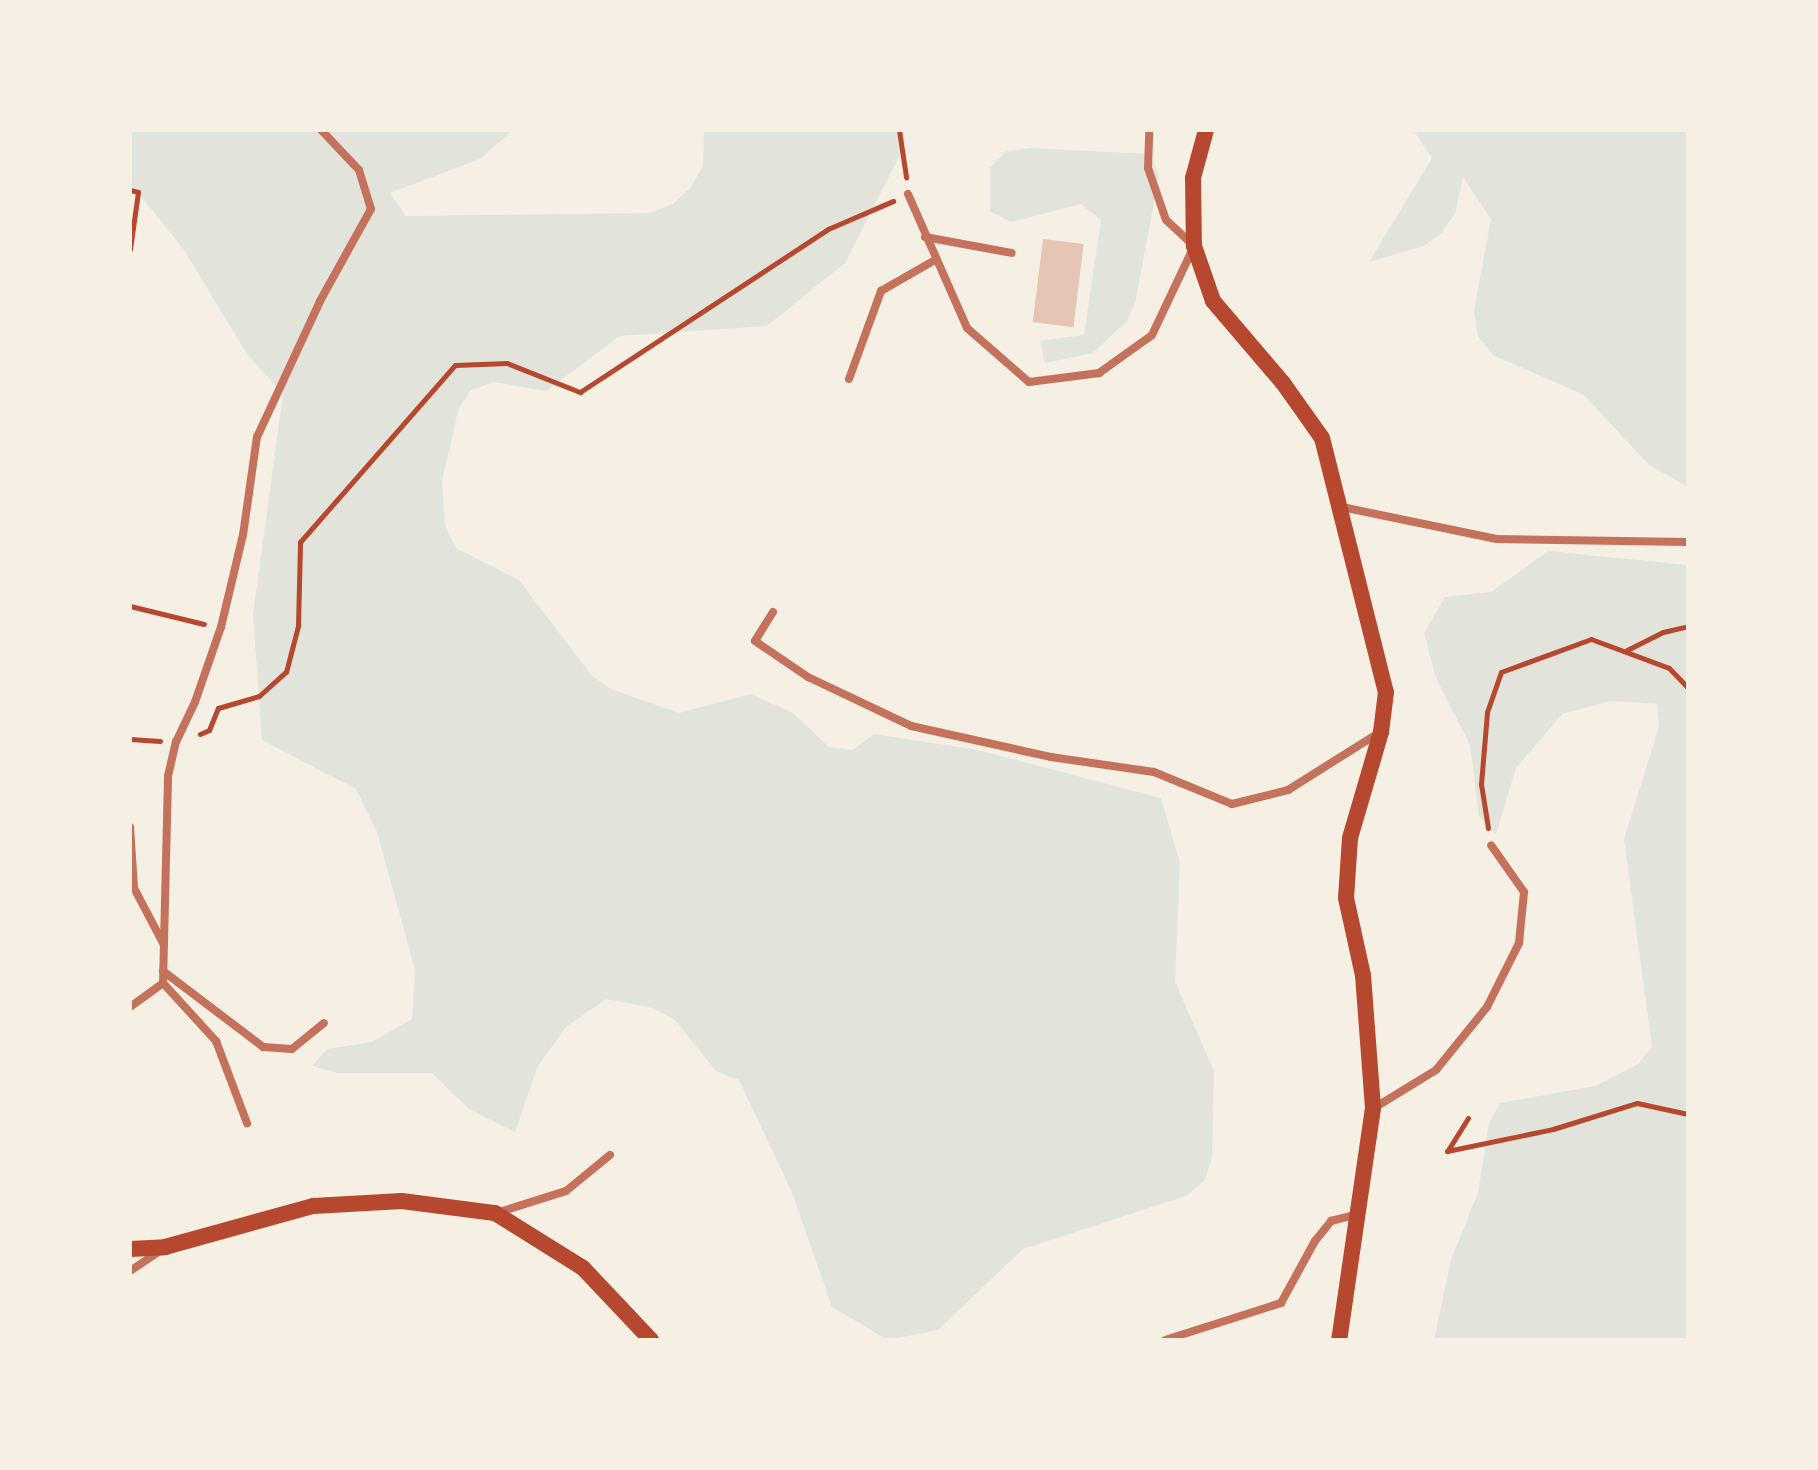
<!DOCTYPE html>
<style>
body{margin:0}
#map{position:relative;width:1818px;height:1470px;overflow:hidden;background:#f6efe4;font-family:"PT Sans",sans-serif}
div>[style]{position:absolute}
.green>*{inset:0;background:#e2e4dc}
.building>*{inset:0;background:#e6c5b7;transform-origin:0 0}
.path>*{height:5px;margin:-2.5px;padding:0 2.5px;transform-origin:2.5px;border-radius:2.5px;background:#b5482f}
.minor>*{height:8px;margin:-4px;padding:0 4px;transform-origin:4px;border-radius:4px;background:#c5725c}
.secondary>*{height:16px;margin:-8px;padding:0 8px;transform-origin:8px;border-radius:8px;background:#b5482f}
span{translate:-50% -50%;white-space:nowrap;text-align:center;line-height:1.15;-webkit-text-stroke:6px #f6efe4;paint-order:stroke}
.frame{position:absolute;inset:0;border:132px solid #f6efe4;pointer-events:none}
</style>
<div id="map">
<div class="green">
<i style="clip-path:polygon(130px 130px,513px 130px,480px 159px,390px 193px,406px 216px,650px 213px,673px 204px,691px 187px,703px 166px,704px 130px,904px 130px,904px 147px,845px 263px,767px 326px,620px 336px,546px 391px,494px 382px,471px 390px,459px 408px,442px 481px,445px 526px,456px 548px,519px 580px,592px 676px,611px 689px,679px 713px,751px 694px,793px 713px,829px 747px,853px 750px,874px 734px,978px 750px,1161px 798px,1180px 863px,1175px 982px,1214px 1071px,1212px 1156px,1205px 1180px,1186px 1196px,1023px 1249px,938px 1330px,888px 1340px,832px 1307px,791px 1190px,739px 1080px,716px 1071px,675px 1020px,653px 1008px,606px 999px,566px 1027px,538px 1066px,515px 1132px,469px 1109px,432px 1073px,337px 1073px,312px 1066px,327px 1049px,372px 1042px,412px 1019px,415px 970px,377px 832px,356px 789px,262px 740px,253px 615px,283px 394px,247px 354px,184px 250px,138px 192px,130px 188px)"></i>
<i style="clip-path:polygon(1413px 130px,1688px 130px,1688px 487px,1649px 465px,1584px 395px,1493px 355px,1478px 336px,1474px 311px,1491px 219px,1463px 177px,1455px 214px,1441px 233px,1424px 246px,1369px 262px,1432px 158px)"></i>
<i style="clip-path:polygon(1030px 148px,1150px 154px,1159px 175px,1136px 299px,1127px 321px,1093px 353px,1045px 363px,1040px 341px,1084px 335px,1101px 220px,1081px 204px,1011px 222px,990px 211px,990px 168px,1007px 151px)"></i>
<i style="clip-path:polygon(1548px 551px,1688px 565px,1688px 1340px,1434px 1340px,1451px 1260px,1478px 1193px,1489px 1123px,1500px 1103px,1596px 1086px,1638px 1064px,1652px 1047px,1624px 839px,1659px 727px,1657px 704px,1610px 701px,1562px 714px,1516px 768px,1496px 834px,1479px 816px,1470px 745px,1436px 678px,1424px 633px,1445px 597px,1491px 592px)"></i>
</div>
<div class="building">
<i style="left:1043px;top:239px;width:41px;height:84px;rotate:7deg"></i>
</div>
<div class="path">
<i style="left:899px;top:130px;width:48px;rotate:81.5deg"></i>
<i style="left:130px;top:190px;width:8px;rotate:14deg"></i>
<i style="left:138px;top:192px;width:58px;rotate:98deg"></i>
<i style="left:130px;top:606px;width:76px;rotate:13.7deg"></i>
<i style="left:1627px;top:650px;width:40px;rotate:-26.6deg"></i>
<i style="left:1663px;top:632px;width:26px;rotate:-13deg"></i>
<i style="left:200px;top:734px;width:10px;rotate:-24deg"></i>
<i style="left:209px;top:730px;width:24px;rotate:-68deg"></i>
<i style="left:218px;top:708px;width:43px;rotate:-16.3deg"></i>
<i style="left:259px;top:696px;width:36px;rotate:-42deg"></i>
<i style="left:286px;top:672px;width:48px;rotate:-75.4deg"></i>
<i style="left:298px;top:626px;width:84px;rotate:-88.6deg"></i>
<i style="left:300px;top:542px;width:235px;rotate:-48.8deg"></i>
<i style="left:455px;top:365px;width:52px;rotate:-2.2deg"></i>
<i style="left:507px;top:363px;width:79px;rotate:21.7deg"></i>
<i style="left:580px;top:392px;width:297px;rotate:-33.3deg"></i>
<i style="left:828px;top:229px;width:71px;rotate:-23.3deg"></i>
<i style="left:130px;top:739px;width:30px;rotate:4deg"></i>
<i style="left:1488px;top:828px;width:45px;rotate:-99deg"></i>
<i style="left:1481px;top:784px;width:72px;rotate:-85.2deg"></i>
<i style="left:1487px;top:712px;width:42px;rotate:-70.7deg"></i>
<i style="left:1501px;top:672px;width:96px;rotate:-20.1deg"></i>
<i style="left:1591px;top:639px;width:83px;rotate:20.4deg"></i>
<i style="left:1669px;top:668px;width:28px;rotate:46deg"></i>
<i style="left:1468px;top:1118px;width:39px;rotate:122deg"></i>
<i style="left:1447px;top:1151px;width:108px;rotate:-11.7deg"></i>
<i style="left:1553px;top:1129px;width:88px;rotate:-17.2deg"></i>
<i style="left:1637px;top:1103px;width:52px;rotate:12.2deg"></i>
</div>
<div class="minor">
<i style="left:908px;top:194px;width:146px;rotate:66.2deg"></i>
<i style="left:967px;top:328px;width:82px;rotate:41.1deg"></i>
<i style="left:1029px;top:382px;width:71px;rotate:-7.3deg"></i>
<i style="left:1099px;top:373px;width:65px;rotate:-35.6deg"></i>
<i style="left:1152px;top:335px;width:98px;rotate:-64.7deg"></i>
<i style="left:1194px;top:246px;width:38px;rotate:-137deg"></i>
<i style="left:1166px;top:220px;width:55px;rotate:-109.1deg"></i>
<i style="left:1148px;top:168px;width:38px;rotate:-88deg"></i>
<i style="left:925px;top:237px;width:88px;rotate:10.4deg"></i>
<i style="left:849px;top:379px;width:94px;rotate:-70deg"></i>
<i style="left:881px;top:291px;width:62px;rotate:-29.9deg"></i>
<i style="left:1342px;top:507px;width:158px;rotate:11.7deg"></i>
<i style="left:1497px;top:539px;width:191px;rotate:0.9deg"></i>
<i style="left:773px;top:612px;width:34px;rotate:122deg"></i>
<i style="left:755px;top:641px;width:64px;rotate:34.2deg"></i>
<i style="left:808px;top:677px;width:114px;rotate:25.4deg"></i>
<i style="left:911px;top:726px;width:143px;rotate:12.5deg"></i>
<i style="left:1051px;top:757px;width:104px;rotate:8.3deg"></i>
<i style="left:1154px;top:772px;width:84px;rotate:22.3deg"></i>
<i style="left:1232px;top:804px;width:58px;rotate:-14deg"></i>
<i style="left:1288px;top:790px;width:105px;rotate:-32.2deg"></i>
<i style="left:130px;top:827px;width:61px;rotate:86.2deg"></i>
<i style="left:134px;top:888px;width:64px;rotate:62.2deg"></i>
<i style="left:163px;top:971px;width:126px;rotate:37.2deg"></i>
<i style="left:263px;top:1047px;width:29px;rotate:4deg"></i>
<i style="left:292px;top:1049px;width:41px;rotate:-39.1deg"></i>
<i style="left:163px;top:983px;width:79px;rotate:47.6deg"></i>
<i style="left:216px;top:1041px;width:88px;rotate:69.3deg"></i>
<i style="left:130px;top:1007px;width:41px;rotate:-36deg"></i>
<i style="left:163px;top:983px;width:207px;rotate:-88.6deg"></i>
<i style="left:168px;top:776px;width:35px;rotate:-77deg"></i>
<i style="left:176px;top:742px;width:44px;rotate:-64.6deg"></i>
<i style="left:195px;top:702px;width:79px;rotate:-70.9deg"></i>
<i style="left:221px;top:627px;width:95px;rotate:-76.6deg"></i>
<i style="left:243px;top:535px;width:99px;rotate:-81.9deg"></i>
<i style="left:257px;top:437px;width:150px;rotate:-65.1deg"></i>
<i style="left:320px;top:301px;width:105px;rotate:-61deg"></i>
<i style="left:371px;top:209px;width:41px;rotate:-107.1deg"></i>
<i style="left:359px;top:170px;width:55px;rotate:-133.5deg"></i>
<i style="left:1374px;top:1108px;width:73px;rotate:-31.5deg"></i>
<i style="left:1436px;top:1070px;width:81px;rotate:-51deg"></i>
<i style="left:1487px;top:1007px;width:72px;rotate:-63.4deg"></i>
<i style="left:1519px;top:943px;width:51px;rotate:-84.4deg"></i>
<i style="left:1524px;top:892px;width:57px;rotate:-125.1deg"></i>
<i style="left:496px;top:1213px;width:73px;rotate:-17.4deg"></i>
<i style="left:566px;top:1191px;width:57px;rotate:-39.3deg"></i>
<i style="left:130px;top:1271px;width:37px;rotate:-34deg"></i>
<i style="left:1165px;top:1340px;width:122px;rotate:-17.7deg"></i>
<i style="left:1281px;top:1303px;width:71px;rotate:-61.3deg"></i>
<i style="left:1315px;top:1241px;width:26px;rotate:-51deg"></i>
<i style="left:1331px;top:1221px;width:29px;rotate:-14deg"></i>
</div>
<div class="secondary">
<i style="left:1206px;top:130px;width:50px;rotate:105.2deg"></i>
<i style="left:1193px;top:178px;width:68px;rotate:89.2deg"></i>
<i style="left:1194px;top:246px;width:58px;rotate:70.9deg"></i>
<i style="left:1213px;top:301px;width:108px;rotate:49.5deg"></i>
<i style="left:1283px;top:383px;width:67px;rotate:54.7deg"></i>
<i style="left:1322px;top:438px;width:262px;rotate:75.9deg"></i>
<i style="left:1386px;top:692px;width:40px;rotate:97.1deg"></i>
<i style="left:1381px;top:732px;width:110px;rotate:106.3deg"></i>
<i style="left:1350px;top:838px;width:60px;rotate:93.8deg"></i>
<i style="left:1346px;top:898px;width:79px;rotate:77.6deg"></i>
<i style="left:1363px;top:975px;width:133px;rotate:85.7deg"></i>
<i style="left:1373px;top:1108px;width:234px;rotate:98.3deg"></i>
<i style="left:130px;top:1249px;width:35px;rotate:-3deg"></i>
<i style="left:165px;top:1247px;width:154px;rotate:-15.5deg"></i>
<i style="left:313px;top:1206px;width:89px;rotate:-3.2deg"></i>
<i style="left:402px;top:1201px;width:94px;rotate:7.4deg"></i>
<i style="left:495px;top:1213px;width:104px;rotate:32deg"></i>
<i style="left:583px;top:1268px;width:99px;rotate:46.6deg"></i>
</div>
<div class="frame"></div>
</div>
